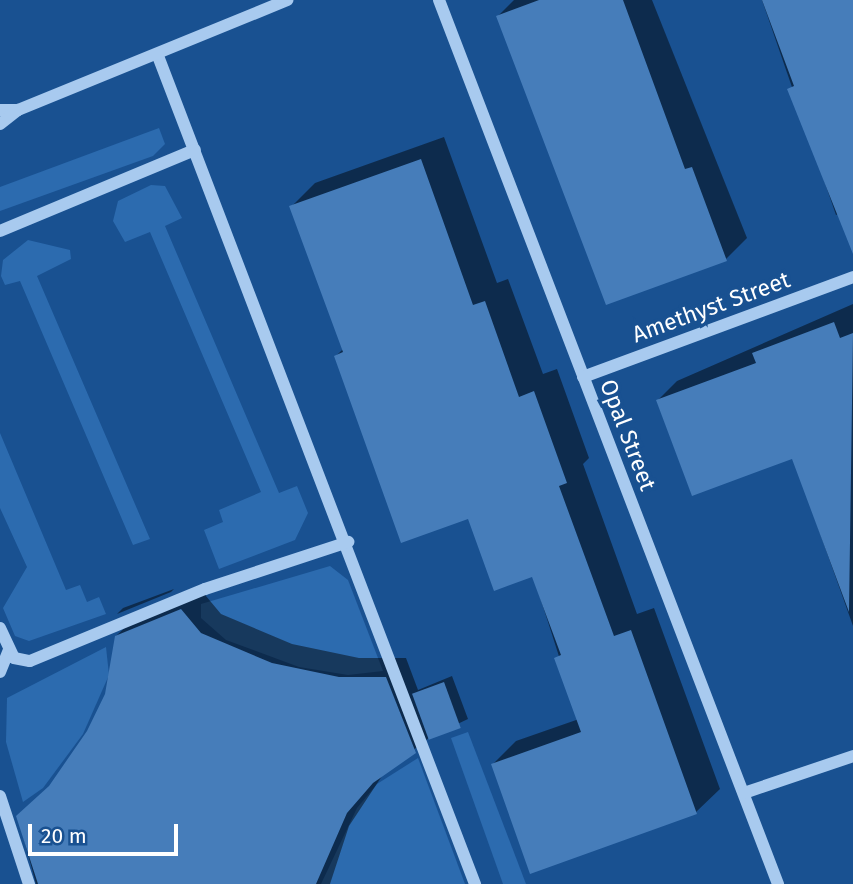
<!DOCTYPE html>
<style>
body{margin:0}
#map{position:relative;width:853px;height:884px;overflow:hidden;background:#195191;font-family:"Fira Sans",sans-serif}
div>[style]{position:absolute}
.green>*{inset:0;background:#2c6baf}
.shadow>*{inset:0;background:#0007}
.building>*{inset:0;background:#467dba;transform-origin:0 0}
.minor>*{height:12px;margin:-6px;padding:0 6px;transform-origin:6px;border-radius:6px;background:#a8caef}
span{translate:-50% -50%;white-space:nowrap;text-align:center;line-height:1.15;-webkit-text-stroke:7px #195191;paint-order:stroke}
.street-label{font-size:23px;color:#fff}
.scale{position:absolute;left:28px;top:824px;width:150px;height:32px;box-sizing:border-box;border:4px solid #fff;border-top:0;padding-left:9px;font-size:21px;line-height:24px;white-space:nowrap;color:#fff;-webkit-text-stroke:5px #195191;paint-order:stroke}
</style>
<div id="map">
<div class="green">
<i style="clip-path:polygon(159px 128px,165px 144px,153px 156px,0 211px,0 187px)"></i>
<i style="clip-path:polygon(151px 185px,165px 186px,182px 218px,165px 226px,279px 493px,297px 486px,308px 513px,295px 540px,219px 569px,204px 530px,223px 522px,219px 510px,261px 492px,150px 232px,125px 242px,113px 221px,118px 201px)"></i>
<i style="clip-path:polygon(28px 240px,70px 250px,71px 259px,37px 276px,150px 539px,133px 545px,20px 281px,5px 285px,1px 276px,3px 260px)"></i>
<i style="clip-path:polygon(0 433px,66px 590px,80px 585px,87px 602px,99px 597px,106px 614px,29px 641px,15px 636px,3px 608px,27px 567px,0 508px)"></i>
<i style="clip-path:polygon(330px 566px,348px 580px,383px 671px,348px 675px,299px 667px,226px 640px,201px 618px,201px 604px)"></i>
<i style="clip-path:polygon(106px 647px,109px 675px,83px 734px,43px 788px,23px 802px,6px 742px,7px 698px)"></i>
<i style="clip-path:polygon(468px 732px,526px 884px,503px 884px,451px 738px)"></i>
<i style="clip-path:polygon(418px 758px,465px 884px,321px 884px,357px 808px,377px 784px)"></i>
</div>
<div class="shadow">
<i style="clip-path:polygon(514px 0,652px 0,747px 238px,726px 259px,498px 16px)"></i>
<i style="clip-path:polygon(762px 0,853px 0,853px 209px,836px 215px)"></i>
<i style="clip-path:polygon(444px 137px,497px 283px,508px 279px,543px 374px,557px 369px,589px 458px,583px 464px,637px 614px,654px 608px,720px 789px,696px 812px,493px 764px,516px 741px,579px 719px,533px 575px,469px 517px,336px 356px,344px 348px,291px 207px,315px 183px)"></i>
<i style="clip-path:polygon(853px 304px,853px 626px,793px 457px,658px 400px,677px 381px)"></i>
<i style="clip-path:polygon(174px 589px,171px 592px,117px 614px,123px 608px)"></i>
<i style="clip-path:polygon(201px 590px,221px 614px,292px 644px,359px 658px,406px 658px,418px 690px,452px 676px,468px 719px,430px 737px,384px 773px,349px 826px,330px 884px,36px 884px,18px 817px,54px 782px,88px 732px,107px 694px,116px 636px,136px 617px)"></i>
</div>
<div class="building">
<i style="clip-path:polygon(539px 0,623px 0,685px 169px,692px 167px,727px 261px,606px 305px,496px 16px)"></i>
<i style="clip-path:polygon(762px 0,853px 0,853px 254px,787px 89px,794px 86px)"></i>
<i style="clip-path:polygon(421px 159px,473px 305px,485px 301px,519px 397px,534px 391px,567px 483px,559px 486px,614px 636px,631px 630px,697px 814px,530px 874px,491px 764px,581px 732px,554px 658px,561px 655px,532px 577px,494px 591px,468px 519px,401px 543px,334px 356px,343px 352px,289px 206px)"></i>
<i style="clip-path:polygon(834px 322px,840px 338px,853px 333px,849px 612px,792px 459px,692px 496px,656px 400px,756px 363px,752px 353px)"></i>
<i style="clip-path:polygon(181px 609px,201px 633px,272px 663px,339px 677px,386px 677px,416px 753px,373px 783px,347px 813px,316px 884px,38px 884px,16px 816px,49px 786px,87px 731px,105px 694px,115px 636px)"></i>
<i style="left:444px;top:682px;width:49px;height:34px;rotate:70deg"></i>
</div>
<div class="minor">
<i style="left:439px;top:0;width:947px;rotate:69.02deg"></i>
<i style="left:158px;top:56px;width:887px;rotate:69.05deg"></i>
<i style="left:0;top:110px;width:18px"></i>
<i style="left:0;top:124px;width:23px;rotate:-38deg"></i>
<i style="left:18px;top:110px;width:291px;rotate:-22.2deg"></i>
<i style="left:0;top:231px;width:211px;rotate:-22.6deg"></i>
<i style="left:583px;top:377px;width:288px;rotate:-20.3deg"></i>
<i style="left:0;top:628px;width:33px;rotate:65deg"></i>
<i style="left:14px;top:658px;width:16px;rotate:11deg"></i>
<i style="left:30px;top:661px;width:189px;rotate:-22.4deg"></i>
<i style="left:205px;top:589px;width:151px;rotate:-18.2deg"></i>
<i style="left:0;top:672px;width:24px;rotate:-68deg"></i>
<i style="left:744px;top:793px;width:115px;rotate:-18.7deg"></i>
<i style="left:0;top:796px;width:93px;rotate:71.8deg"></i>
</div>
<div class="street-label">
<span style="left:711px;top:307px;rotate:-20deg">Amethyst Street</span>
<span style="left:628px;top:435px;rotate:69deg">Opal Street</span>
</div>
<div class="scale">20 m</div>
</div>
